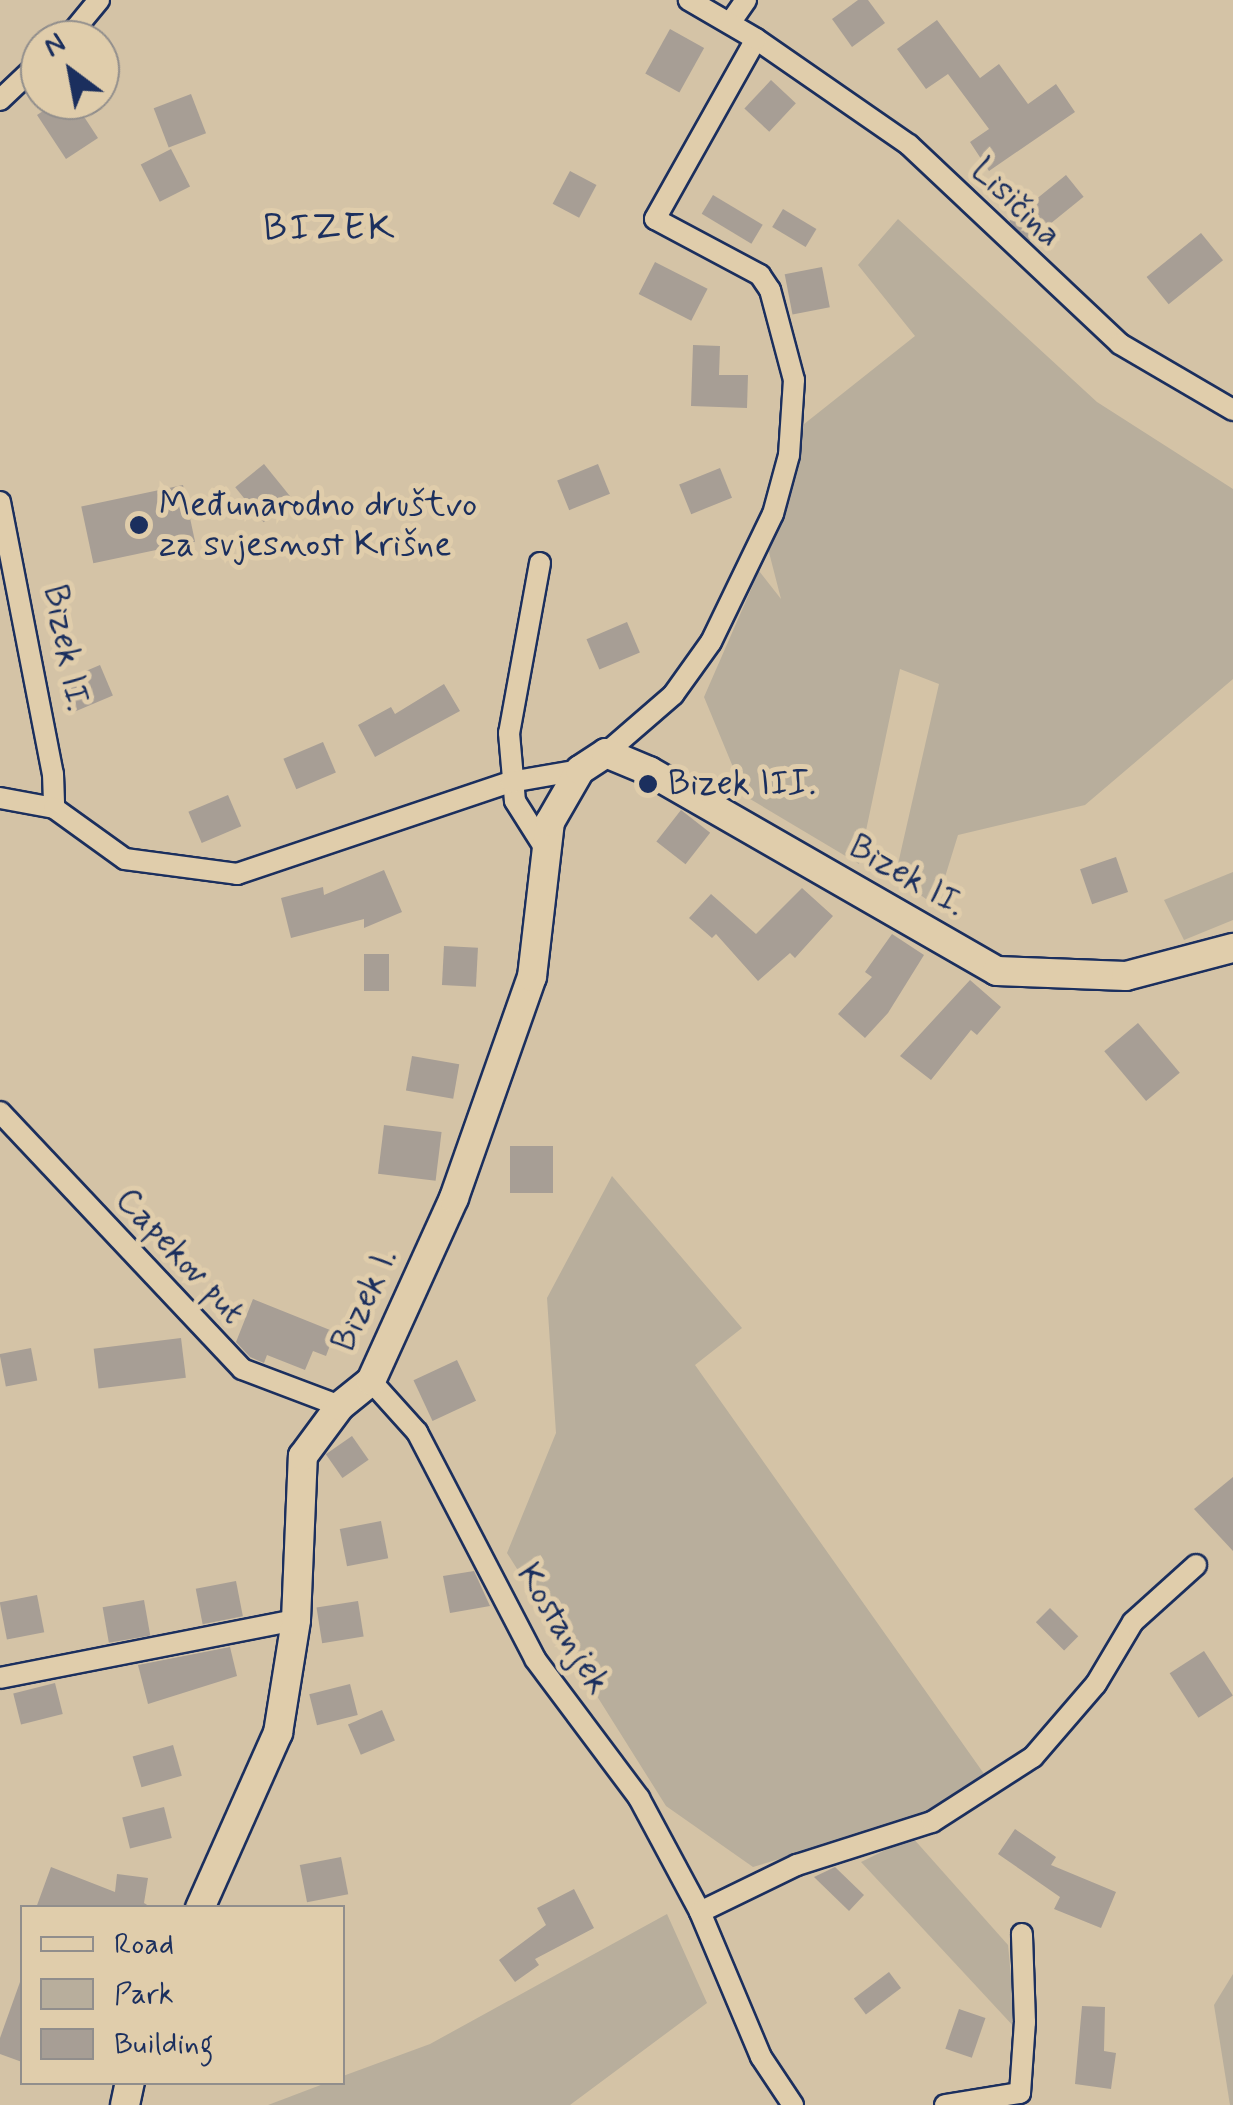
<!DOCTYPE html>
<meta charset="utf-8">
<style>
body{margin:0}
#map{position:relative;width:1233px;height:2105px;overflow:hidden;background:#d4c3a6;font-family:Mynerve,sans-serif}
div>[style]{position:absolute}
.green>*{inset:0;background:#b8ae9c}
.building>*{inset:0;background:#a79e95;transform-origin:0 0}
.roads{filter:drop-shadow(2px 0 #1b2f5e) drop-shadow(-2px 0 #1b2f5e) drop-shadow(0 2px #1b2f5e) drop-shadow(0 -2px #1b2f5e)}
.street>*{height:20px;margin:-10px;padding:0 10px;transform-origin:10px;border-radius:10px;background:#e0cdab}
.secondary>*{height:28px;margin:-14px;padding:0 14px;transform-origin:14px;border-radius:14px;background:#e0cdab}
.dots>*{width:28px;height:28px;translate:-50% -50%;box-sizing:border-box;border:5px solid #e0cdab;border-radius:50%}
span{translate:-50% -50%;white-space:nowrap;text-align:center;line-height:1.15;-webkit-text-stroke:10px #e0cdab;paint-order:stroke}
.street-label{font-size:35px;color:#1b2f5e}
.poi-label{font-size:35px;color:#1b2f5e}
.left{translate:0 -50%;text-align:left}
.neighbourhood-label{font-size:38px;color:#1b2f5e;letter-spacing:2.5px}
.legend{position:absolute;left:20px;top:1905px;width:325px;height:180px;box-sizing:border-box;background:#e0cdab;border:2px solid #918e8c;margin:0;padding:12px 18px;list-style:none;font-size:30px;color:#1b2f5e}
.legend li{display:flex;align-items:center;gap:20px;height:50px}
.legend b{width:50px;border:2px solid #918e8c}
.north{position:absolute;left:20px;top:20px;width:100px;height:100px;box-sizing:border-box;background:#e0cdab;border:2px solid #918e8c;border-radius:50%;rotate:328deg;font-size:28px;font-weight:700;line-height:40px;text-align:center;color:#1b2f5e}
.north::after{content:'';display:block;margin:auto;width:35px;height:45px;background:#1b2f5e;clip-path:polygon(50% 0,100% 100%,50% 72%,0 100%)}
</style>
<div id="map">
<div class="green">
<i style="clip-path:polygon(898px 219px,1097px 402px,1233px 489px,1233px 679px,1085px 805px,958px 835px,936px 906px,895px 877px,939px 684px,900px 669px,859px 864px,745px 796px,704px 697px,759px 571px,781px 599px,763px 529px,789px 436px,915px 336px,858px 265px)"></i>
<i style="clip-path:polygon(1233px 872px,1233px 920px,1184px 940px,1164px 900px)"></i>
<i style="clip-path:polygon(612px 1176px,742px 1328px,695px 1365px,987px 1778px,920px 1816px,753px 1867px,666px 1806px,507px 1553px,556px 1433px,547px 1298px)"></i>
<i style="clip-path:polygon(912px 1837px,1008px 1945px,1016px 2029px,861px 1862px)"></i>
<i style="clip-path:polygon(667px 1914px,707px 2003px,570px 2105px,268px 2105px,326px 2083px,342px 2082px,343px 2076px,430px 2044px)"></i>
<i style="clip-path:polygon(1233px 1974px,1233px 2105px,1230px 2105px,1214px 2005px)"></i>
</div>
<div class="building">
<i style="clip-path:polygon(858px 0,868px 0,885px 23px,852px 47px,832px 19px)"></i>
<i style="clip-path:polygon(937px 20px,980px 78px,999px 64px,1028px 104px,1056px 84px,1075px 112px,989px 171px,970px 142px,989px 129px,948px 74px,926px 89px,897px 49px)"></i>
<i style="left:670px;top:29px;width:39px;height:51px;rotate:29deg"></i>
<i style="left:771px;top:80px;width:34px;height:39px;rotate:43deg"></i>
<i style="left:191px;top:94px;width:42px;height:40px;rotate:69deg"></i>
<i style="clip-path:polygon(60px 100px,73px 100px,98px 138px,66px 159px,37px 115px)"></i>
<i style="left:171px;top:149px;width:42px;height:34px;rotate:63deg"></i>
<i style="left:570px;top:171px;width:30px;height:37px;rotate:28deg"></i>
<i style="left:1066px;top:175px;width:28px;height:73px;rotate:51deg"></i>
<i style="left:713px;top:195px;width:58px;height:22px;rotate:31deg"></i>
<i style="left:783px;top:209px;width:39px;height:21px;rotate:31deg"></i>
<i style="left:1201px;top:233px;width:35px;height:70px;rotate:51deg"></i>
<i style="left:655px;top:262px;width:59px;height:36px;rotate:27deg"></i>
<i style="left:822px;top:267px;width:41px;height:38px;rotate:79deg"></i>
<i style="clip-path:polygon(693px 345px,720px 346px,719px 375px,748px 375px,747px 408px,691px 406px)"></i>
<i style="left:264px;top:464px;width:45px;height:37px;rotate:51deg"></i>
<i style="left:598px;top:464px;width:32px;height:44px;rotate:68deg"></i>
<i style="left:720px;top:468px;width:32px;height:44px;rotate:68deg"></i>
<i style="left:183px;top:485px;width:58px;height:104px;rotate:78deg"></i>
<i style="left:627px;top:622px;width:33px;height:44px;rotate:67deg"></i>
<i style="left:100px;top:665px;width:33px;height:43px;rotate:67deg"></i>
<i style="clip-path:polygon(444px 684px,460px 711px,375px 757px,358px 725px,391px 707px,395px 714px)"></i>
<i style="left:323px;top:742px;width:33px;height:43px;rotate:67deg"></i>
<i style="left:228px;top:795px;width:34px;height:43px;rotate:67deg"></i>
<i style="left:681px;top:810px;width:37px;height:40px;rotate:38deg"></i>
<i style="left:1116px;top:857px;width:37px;height:38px;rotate:71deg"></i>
<i style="clip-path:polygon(384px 870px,402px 912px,364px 928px,364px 919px,291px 938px,281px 898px,323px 887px,324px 895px)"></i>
<i style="clip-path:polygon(802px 888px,833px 916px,795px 958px,790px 953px,758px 981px,716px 934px,712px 938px,689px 918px,711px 894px,756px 934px)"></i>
<i style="clip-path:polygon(892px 934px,924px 955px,888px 1013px,865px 1038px,838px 1014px,872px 977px,865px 972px)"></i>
<i style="left:444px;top:946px;width:34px;height:39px;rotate:3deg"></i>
<i style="left:364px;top:954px;width:25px;height:37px"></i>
<i style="clip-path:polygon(970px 980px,1001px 1007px,977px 1035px,971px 1030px,931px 1080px,900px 1056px)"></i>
<i style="left:1138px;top:1023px;width:65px;height:44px;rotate:50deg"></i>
<i style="left:412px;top:1056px;width:48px;height:35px;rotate:10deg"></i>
<i style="left:384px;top:1125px;width:58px;height:49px;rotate:7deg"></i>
<i style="left:510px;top:1146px;width:43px;height:47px"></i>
<i style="clip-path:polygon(253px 1299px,335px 1332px,326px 1356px,313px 1351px,305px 1370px,267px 1355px,264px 1363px,250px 1357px,236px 1342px)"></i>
<i style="left:181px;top:1338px;width:40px;height:88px;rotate:83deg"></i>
<i style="left:31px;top:1348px;width:33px;height:32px;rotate:79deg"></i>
<i style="left:457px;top:1360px;width:45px;height:48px;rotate:65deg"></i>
<i style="left:352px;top:1436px;width:29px;height:32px;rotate:55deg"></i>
<i style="clip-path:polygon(1233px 1477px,1233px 1551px,1194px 1509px)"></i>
<i style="left:381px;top:1521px;width:38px;height:42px;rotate:79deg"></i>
<i style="clip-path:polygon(474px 1571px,490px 1606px,450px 1613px,443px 1576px)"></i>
<i style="left:236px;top:1581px;width:36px;height:41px;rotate:79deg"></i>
<i style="left:37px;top:1595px;width:38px;height:38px;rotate:79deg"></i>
<i style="left:144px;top:1600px;width:36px;height:42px;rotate:80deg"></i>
<i style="left:358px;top:1601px;width:36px;height:42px;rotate:81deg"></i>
<i style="left:1050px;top:1608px;width:40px;height:20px;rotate:45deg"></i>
<i style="clip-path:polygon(230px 1647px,237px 1676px,148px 1704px,138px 1665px)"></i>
<i style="left:1204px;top:1651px;width:53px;height:41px;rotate:57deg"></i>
<i style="left:55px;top:1683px;width:32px;height:43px;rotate:76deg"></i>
<i style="left:350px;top:1684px;width:32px;height:42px;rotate:76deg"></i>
<i style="left:382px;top:1710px;width:33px;height:37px;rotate:67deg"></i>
<i style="left:173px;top:1745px;width:32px;height:42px;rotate:74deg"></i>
<i style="left:164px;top:1807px;width:32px;height:43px;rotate:76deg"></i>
<i style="clip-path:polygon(1015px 1829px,1056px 1857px,1051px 1865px,1116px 1892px,1101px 1928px,1054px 1909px,1060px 1897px,998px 1854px)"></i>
<i style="left:341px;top:1857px;width:38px;height:42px;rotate:79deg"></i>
<i style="clip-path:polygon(51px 1867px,115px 1892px,117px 1874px,148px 1878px,144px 1903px,152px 1908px,36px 1908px)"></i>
<i style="clip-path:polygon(835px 1867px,864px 1895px,849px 1911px,814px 1877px)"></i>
<i style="clip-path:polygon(574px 1889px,594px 1928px,535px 1959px,539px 1965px,515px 1982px,499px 1960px,546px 1925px,537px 1908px)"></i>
<i style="left:889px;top:1972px;width:20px;height:44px;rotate:53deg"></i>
<i style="clip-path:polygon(20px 1982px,22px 1983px,22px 2062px,0 2054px,0 2038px)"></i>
<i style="clip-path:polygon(1082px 2006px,1105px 2007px,1104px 2051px,1116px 2053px,1111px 2089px,1075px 2084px)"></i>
<i style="left:959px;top:2009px;width:28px;height:42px;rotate:19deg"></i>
</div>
<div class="roads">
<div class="street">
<i style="left:730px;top:23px;width:28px;rotate:-55deg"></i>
<i style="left:756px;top:39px;width:186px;rotate:34.7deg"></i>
<i style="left:909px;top:145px;width:290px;rotate:43.3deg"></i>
<i style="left:1120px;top:344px;width:131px;rotate:30.3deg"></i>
<i style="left:66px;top:40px;width:52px;rotate:-50.5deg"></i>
<i style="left:0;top:100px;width:55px;rotate:-43.5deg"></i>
<i style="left:0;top:502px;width:277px;rotate:79deg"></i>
<i style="left:53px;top:774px;width:34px;rotate:88deg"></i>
<i style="left:540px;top:563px;width:173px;rotate:100.3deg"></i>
<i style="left:509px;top:733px;width:68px;rotate:85deg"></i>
<i style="left:515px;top:801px;width:58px;rotate:57.7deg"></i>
<i style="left:606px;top:753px;width:89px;rotate:-40.9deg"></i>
<i style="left:673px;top:695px;width:65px;rotate:-54.4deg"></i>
<i style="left:711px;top:642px;width:142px;rotate:-64.2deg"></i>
<i style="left:773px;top:514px;width:61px;rotate:-74.8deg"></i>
<i style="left:789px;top:455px;width:75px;rotate:-86.2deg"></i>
<i style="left:794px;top:380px;width:93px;rotate:-104.9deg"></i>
<i style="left:770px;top:290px;width:18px;rotate:-124deg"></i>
<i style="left:760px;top:275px;width:119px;rotate:-151.9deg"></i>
<i style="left:655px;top:219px;width:206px;rotate:-60.7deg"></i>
<i style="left:756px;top:39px;width:78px;rotate:-149.8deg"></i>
<i style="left:0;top:798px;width:55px;rotate:10.5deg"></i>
<i style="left:54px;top:808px;width:87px;rotate:35.7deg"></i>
<i style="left:125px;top:859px;width:113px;rotate:7.6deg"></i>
<i style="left:237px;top:874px;width:289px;rotate:-18.6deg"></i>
<i style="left:511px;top:782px;width:70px;rotate:-9.9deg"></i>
<i style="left:0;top:1112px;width:353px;rotate:46.7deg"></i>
<i style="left:242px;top:1369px;width:105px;rotate:20.7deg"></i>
<i style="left:371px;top:1381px;width:69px;rotate:48deg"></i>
<i style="left:417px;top:1432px;width:256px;rotate:62.5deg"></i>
<i style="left:535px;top:1659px;width:174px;rotate:53.2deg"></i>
<i style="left:639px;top:1798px;width:129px;rotate:61.8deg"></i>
<i style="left:700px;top:1912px;width:157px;rotate:67.2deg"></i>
<i style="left:761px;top:2057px;width:58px;rotate:56.3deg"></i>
<i style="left:0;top:1678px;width:302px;rotate:-11.1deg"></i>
<i style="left:700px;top:1912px;width:108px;rotate:-25.9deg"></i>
<i style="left:797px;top:1865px;width:142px;rotate:-17.7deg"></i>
<i style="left:932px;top:1822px;width:120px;rotate:-32.8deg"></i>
<i style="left:1033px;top:1757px;width:96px;rotate:-49.2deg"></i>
<i style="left:1096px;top:1684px;width:72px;rotate:-59.2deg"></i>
<i style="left:1133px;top:1622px;width:85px;rotate:-42.1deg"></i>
<i style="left:945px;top:2105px;width:76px;rotate:-9.1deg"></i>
<i style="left:1020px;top:2093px;width:71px;rotate:-86deg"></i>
<i style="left:1025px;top:2022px;width:88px;rotate:-92deg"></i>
</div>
<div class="secondary">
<i style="left:200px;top:1908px;width:192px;rotate:-66deg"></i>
<i style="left:278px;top:1733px;width:114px;rotate:-80.9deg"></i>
<i style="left:296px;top:1620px;width:164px;rotate:-87.6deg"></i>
<i style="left:303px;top:1456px;width:62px;rotate:-53.5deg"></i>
<i style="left:340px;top:1406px;width:40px;rotate:-39deg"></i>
<i style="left:371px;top:1381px;width:201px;rotate:-65.6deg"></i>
<i style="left:454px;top:1198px;width:234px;rotate:-70.6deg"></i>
<i style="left:532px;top:977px;width:156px;rotate:-83.4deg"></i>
<i style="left:550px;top:822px;width:60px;rotate:-60deg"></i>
<i style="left:580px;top:770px;width:31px;rotate:-33deg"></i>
<i style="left:606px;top:753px;width:47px;rotate:22.7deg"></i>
<i style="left:649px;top:771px;width:401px;rotate:29.9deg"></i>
<i style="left:997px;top:971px;width:129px;rotate:2.2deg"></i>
<i style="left:1126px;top:976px;width:111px;rotate:-14.7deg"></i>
<i style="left:125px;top:2105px;width:24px;rotate:-78deg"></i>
</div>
</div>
<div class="dots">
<i style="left:139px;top:525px;background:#1b2f5e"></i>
<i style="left:648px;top:784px;background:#1b2f5e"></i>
</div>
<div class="street-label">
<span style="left:1016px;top:203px;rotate:44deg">Lisičina</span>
<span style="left:66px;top:648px;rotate:79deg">Bizek II.</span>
<span style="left:907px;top:876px;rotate:30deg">Bizek II.</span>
<span style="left:180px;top:1256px;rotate:47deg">Capekov put</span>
<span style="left:365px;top:1300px;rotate:-65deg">Bizek I.</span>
<span style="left:563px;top:1629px;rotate:58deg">Kostanjek</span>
</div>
<div class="poi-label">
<span class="left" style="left:159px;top:525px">Međunarodno društvo<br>za svjesnost Krišne</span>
<span class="left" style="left:668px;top:784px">Bizek III.</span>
</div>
<div class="neighbourhood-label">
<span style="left:330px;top:229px">BIZEK</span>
</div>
<ul class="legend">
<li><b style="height:12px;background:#e0cdab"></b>Road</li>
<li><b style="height:28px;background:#b8ae9c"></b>Park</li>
<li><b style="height:28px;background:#a79e95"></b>Building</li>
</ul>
<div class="north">N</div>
</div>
